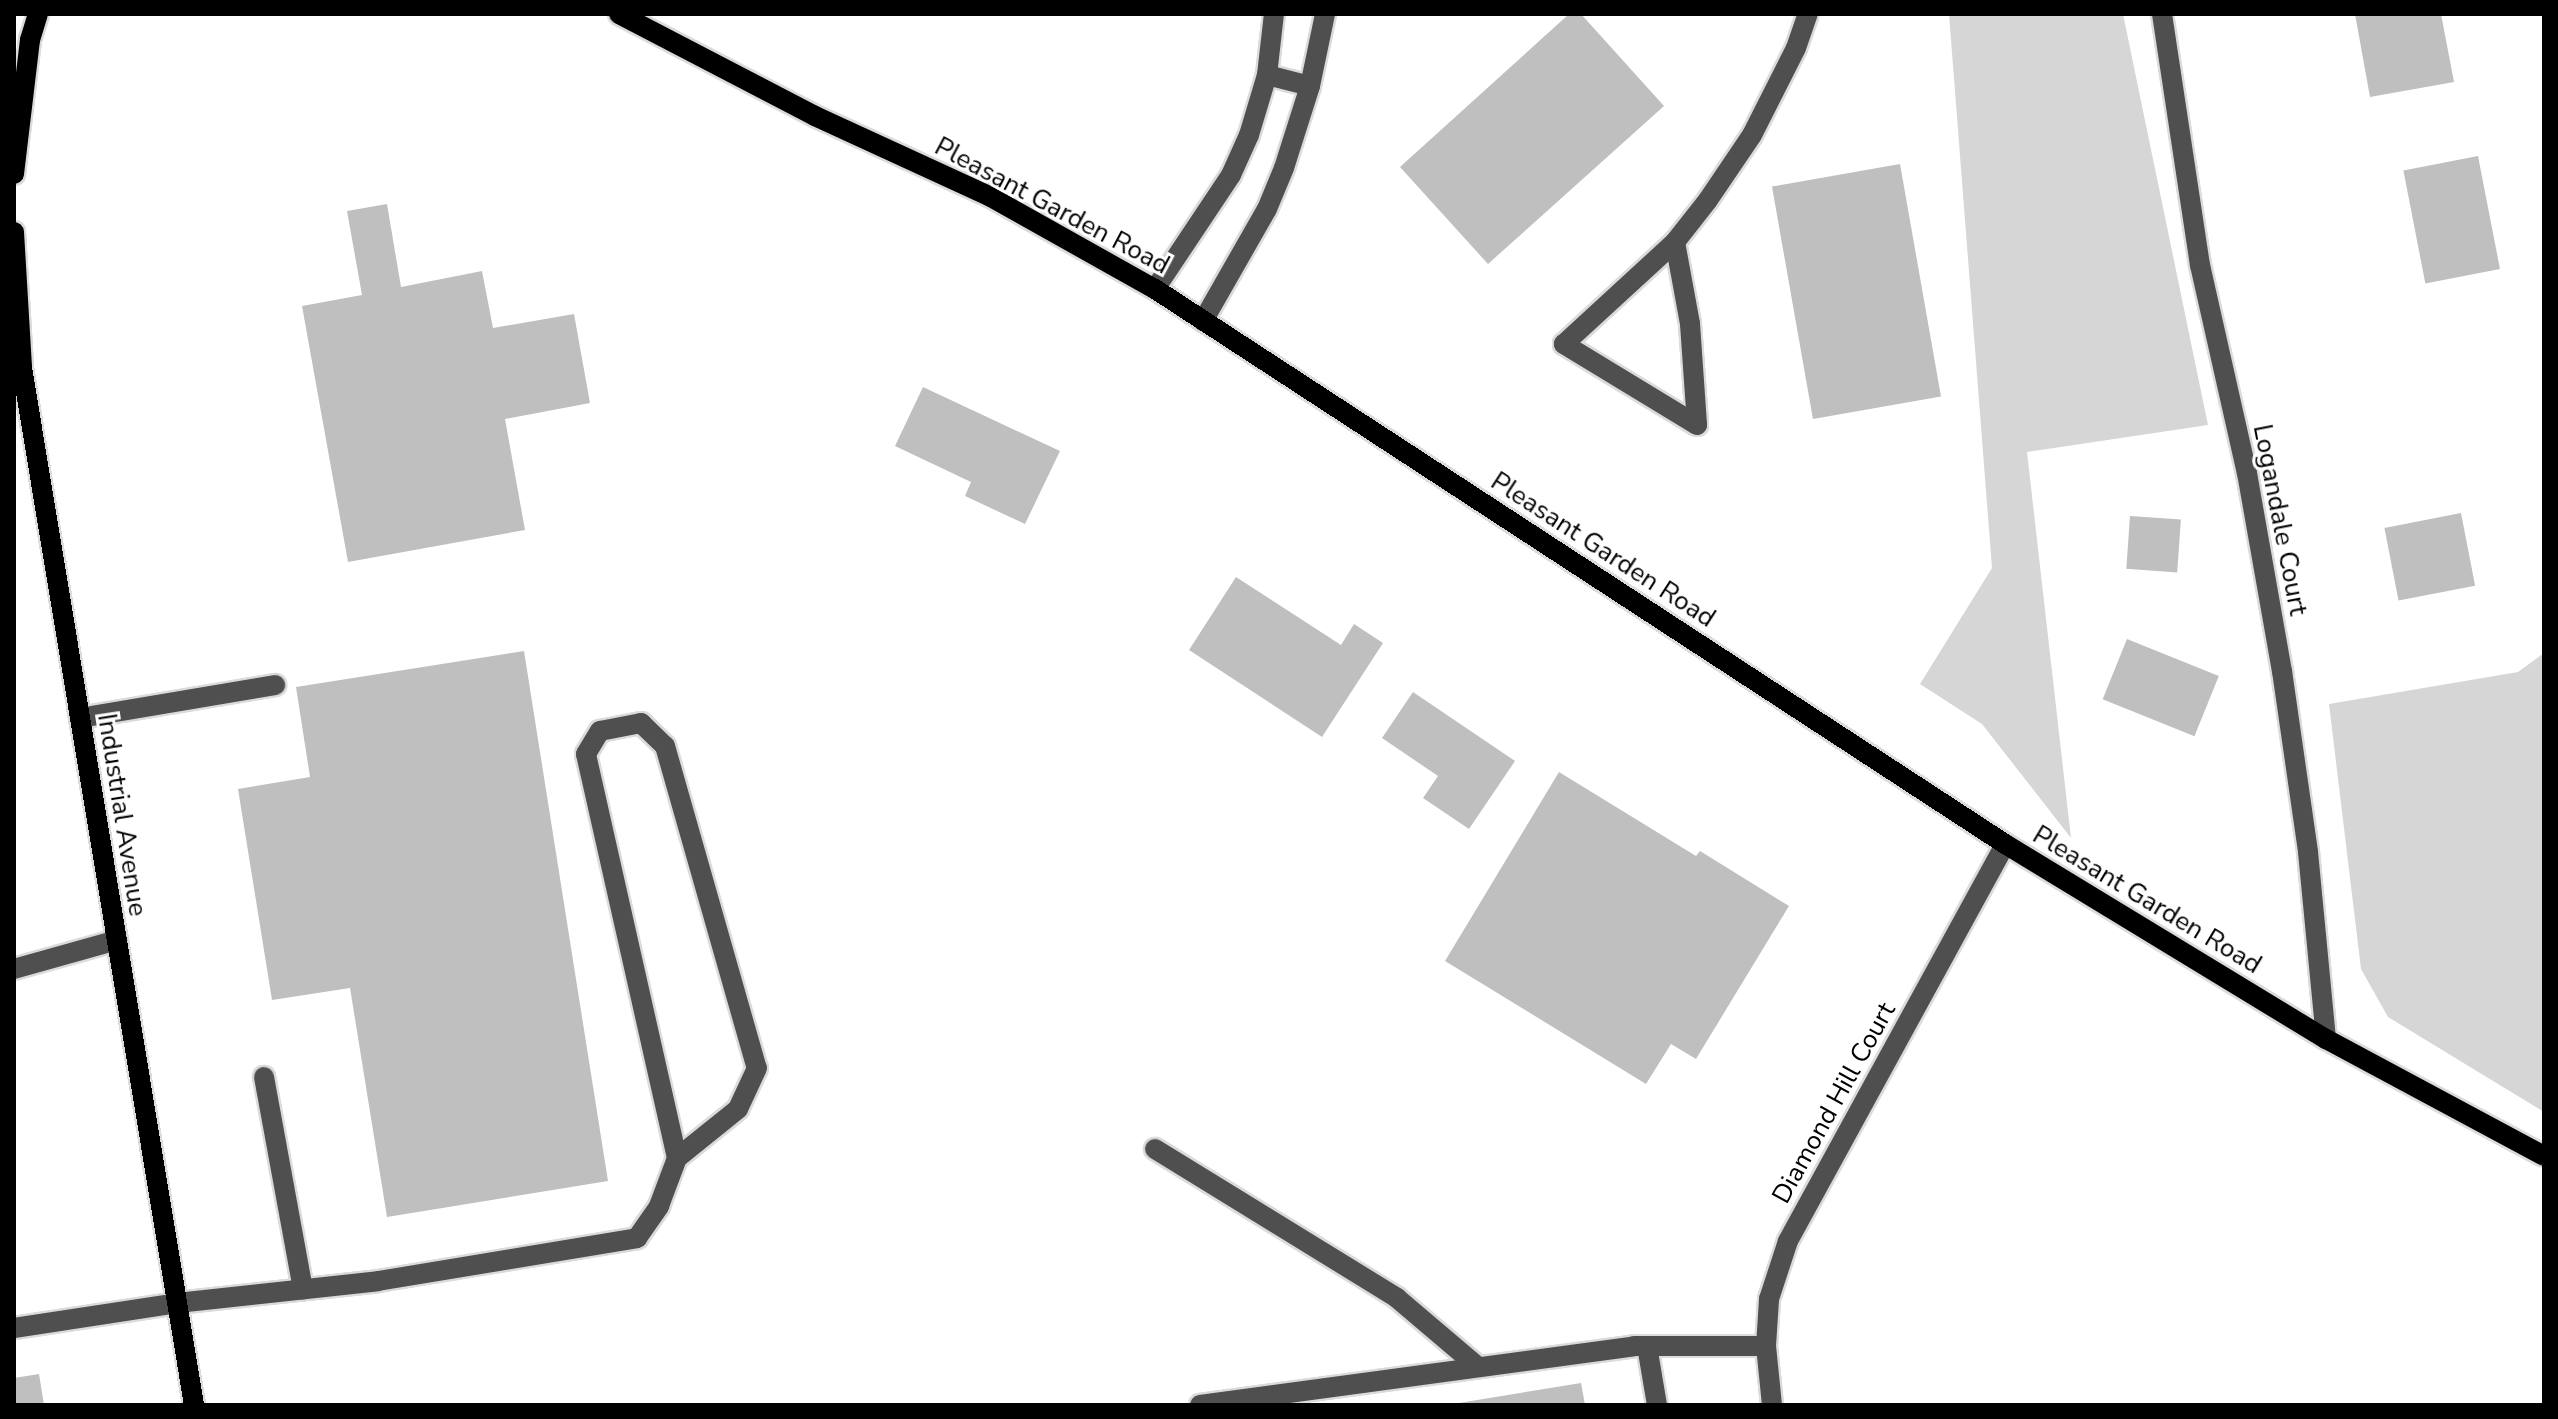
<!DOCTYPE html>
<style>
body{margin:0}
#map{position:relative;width:2558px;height:1419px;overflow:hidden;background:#fff;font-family:"Nunito Sans",sans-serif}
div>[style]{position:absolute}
.green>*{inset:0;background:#d6d6d6}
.building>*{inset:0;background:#bfbfbf;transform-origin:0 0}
.roads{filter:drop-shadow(2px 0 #dbdbdb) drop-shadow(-2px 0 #dbdbdb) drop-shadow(0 2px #dbdbdb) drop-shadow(0 -2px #dbdbdb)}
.minor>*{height:20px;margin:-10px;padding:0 10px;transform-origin:10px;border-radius:10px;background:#4f4f4f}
.major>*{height:20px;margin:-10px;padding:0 10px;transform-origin:10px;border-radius:10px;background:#000}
span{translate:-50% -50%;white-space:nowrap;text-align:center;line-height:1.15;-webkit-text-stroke:6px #fff;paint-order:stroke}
.street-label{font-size:26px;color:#000}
.frame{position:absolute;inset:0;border:16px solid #000;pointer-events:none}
</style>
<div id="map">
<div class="green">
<i style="clip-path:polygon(1949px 14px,2123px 14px,2208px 425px,2027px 452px,2071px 838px,1982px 724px,1920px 684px,1992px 568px)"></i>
<i style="clip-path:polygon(2544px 653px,2544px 1112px,2388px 1017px,2361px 969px,2329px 704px,2518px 672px)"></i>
</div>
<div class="building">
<i style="clip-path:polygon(1569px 14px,1581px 14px,1664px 106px,1488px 264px,1400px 167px)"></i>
<i style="clip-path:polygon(2355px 14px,2441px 14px,2454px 82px,2370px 97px)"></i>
<i style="left:2478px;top:156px;width:115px;height:76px;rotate:79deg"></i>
<i style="left:1900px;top:164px;width:236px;height:130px;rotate:80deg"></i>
<i style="clip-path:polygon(387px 204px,401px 287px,482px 271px,493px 328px,574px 314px,590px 403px,505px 419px,525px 530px,348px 562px,302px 306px,362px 295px,347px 211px)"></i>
<i style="clip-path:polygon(923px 387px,1060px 451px,1025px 524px,965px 496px,971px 482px,895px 446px)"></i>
<i style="left:2461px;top:513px;width:74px;height:78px;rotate:79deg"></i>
<i style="left:2130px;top:516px;width:51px;height:53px;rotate:4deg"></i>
<i style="clip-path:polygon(1236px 577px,1341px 645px,1354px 624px,1383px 643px,1322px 737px,1189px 650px)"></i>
<i style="left:2127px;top:639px;width:99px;height:65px;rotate:22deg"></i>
<i style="clip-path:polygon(524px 651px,608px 1181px,387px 1217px,350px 988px,272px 1000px,238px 789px,310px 777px,296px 687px)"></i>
<i style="clip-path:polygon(1413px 692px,1515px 761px,1469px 829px,1423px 798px,1438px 776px,1382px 738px)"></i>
<i style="clip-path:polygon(1559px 772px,1696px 856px,1700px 851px,1789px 906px,1696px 1059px,1671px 1044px,1646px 1084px,1445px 961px)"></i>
<i style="clip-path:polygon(39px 1374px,44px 1405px,14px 1405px,14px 1378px)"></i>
<i style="clip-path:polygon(1581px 1383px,1585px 1405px,1459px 1405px,1459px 1403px)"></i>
</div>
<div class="roads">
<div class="minor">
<i style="left:2162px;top:14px;width:254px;rotate:81.4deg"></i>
<i style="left:2200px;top:265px;width:213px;rotate:77.3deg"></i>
<i style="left:2247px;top:473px;width:201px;rotate:80deg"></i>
<i style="left:2282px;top:671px;width:183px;rotate:81.8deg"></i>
<i style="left:2308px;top:852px;width:188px;rotate:84.5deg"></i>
<i style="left:1267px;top:75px;width:44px;rotate:14.3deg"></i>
<i style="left:1675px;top:242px;width:83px;rotate:79.6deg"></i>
<i style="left:1690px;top:324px;width:101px;rotate:86deg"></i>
<i style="left:1697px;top:425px;width:156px;rotate:-148.7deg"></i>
<i style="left:1564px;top:344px;width:151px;rotate:-42.6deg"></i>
<i style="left:1675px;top:242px;width:53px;rotate:-51.8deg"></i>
<i style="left:1708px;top:200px;width:78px;rotate:-55.9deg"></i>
<i style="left:1752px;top:135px;width:97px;rotate:-63.2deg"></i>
<i style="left:1796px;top:48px;width:36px;rotate:-71deg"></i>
<i style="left:1155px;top:289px;width:137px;rotate:-56.3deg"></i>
<i style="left:1231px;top:175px;width:44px;rotate:-65.8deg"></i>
<i style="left:1249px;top:135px;width:63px;rotate:-73.3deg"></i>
<i style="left:1267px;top:75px;width:61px;rotate:-83.5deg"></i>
<i style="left:1203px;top:321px;width:129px;rotate:-60.3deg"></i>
<i style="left:1267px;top:209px;width:44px;rotate:-67.5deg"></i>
<i style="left:1284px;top:168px;width:86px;rotate:-72.4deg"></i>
<i style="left:1310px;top:86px;width:74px;rotate:-78.2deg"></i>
<i style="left:80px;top:718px;width:198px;rotate:-9.6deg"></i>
<i style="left:14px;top:969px;width:107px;rotate:-15.7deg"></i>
<i style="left:264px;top:1077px;width:216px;rotate:79.6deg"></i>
<i style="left:1155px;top:1149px;width:284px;rotate:31.6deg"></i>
<i style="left:1397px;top:1298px;width:106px;rotate:40.4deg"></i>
<i style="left:14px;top:1328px;width:165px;rotate:-8.7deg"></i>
<i style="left:177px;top:1303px;width:202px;rotate:-6.2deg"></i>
<i style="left:378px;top:1281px;width:263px;rotate:-9.4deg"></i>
<i style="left:637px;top:1238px;width:39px;rotate:-55deg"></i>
<i style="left:659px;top:1206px;width:51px;rotate:-69.4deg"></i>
<i style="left:677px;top:1158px;width:414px;rotate:-102.7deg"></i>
<i style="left:586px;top:754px;width:27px;rotate:-59deg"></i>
<i style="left:600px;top:731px;width:42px;rotate:-11deg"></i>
<i style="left:641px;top:723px;width:33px;rotate:44deg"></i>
<i style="left:665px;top:746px;width:335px;rotate:74.1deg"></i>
<i style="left:757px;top:1068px;width:45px;rotate:114.9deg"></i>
<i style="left:738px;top:1109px;width:78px;rotate:141.2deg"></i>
<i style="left:1647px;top:1346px;width:60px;rotate:80.4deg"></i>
<i style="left:1200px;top:1405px;width:438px;rotate:-7.7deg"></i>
<i style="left:1634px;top:1346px;width:132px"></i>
<i style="left:1772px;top:1405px;width:59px;rotate:-95.8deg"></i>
<i style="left:1766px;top:1346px;width:47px;rotate:-86.3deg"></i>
<i style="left:1769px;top:1299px;width:61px;rotate:-71.9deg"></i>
<i style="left:1788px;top:1241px;width:452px;rotate:-61.3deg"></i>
</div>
<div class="major">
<i style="left:619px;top:14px;width:221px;rotate:27.5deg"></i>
<i style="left:815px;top:116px;width:192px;rotate:24.7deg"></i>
<i style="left:989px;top:196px;width:190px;rotate:29.3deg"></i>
<i style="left:1155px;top:289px;width:1015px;rotate:33.14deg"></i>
<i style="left:2005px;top:844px;width:376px;rotate:31.3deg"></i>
<i style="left:2326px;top:1039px;width:247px;rotate:28.2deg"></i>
<i style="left:14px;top:174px;width:135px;rotate:-83.2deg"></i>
<i style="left:30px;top:40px;width:27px;rotate:-73deg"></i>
<i style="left:14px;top:232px;width:136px;rotate:86.6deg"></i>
<i style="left:22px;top:368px;width:1051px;rotate:80.58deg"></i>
</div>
</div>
<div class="street-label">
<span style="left:1052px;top:206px;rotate:28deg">Pleasant Garden Road</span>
<span style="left:2280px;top:520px;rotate:79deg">Logandale Court</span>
<span style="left:1603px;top:550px;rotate:33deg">Pleasant Garden Road</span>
<span style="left:122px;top:815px;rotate:81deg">Industrial Avenue</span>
<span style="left:2147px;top:900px;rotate:31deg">Pleasant Garden Road</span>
<span style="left:1834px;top:1103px;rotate:-61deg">Diamond Hill Court</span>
</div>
<div class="frame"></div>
</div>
